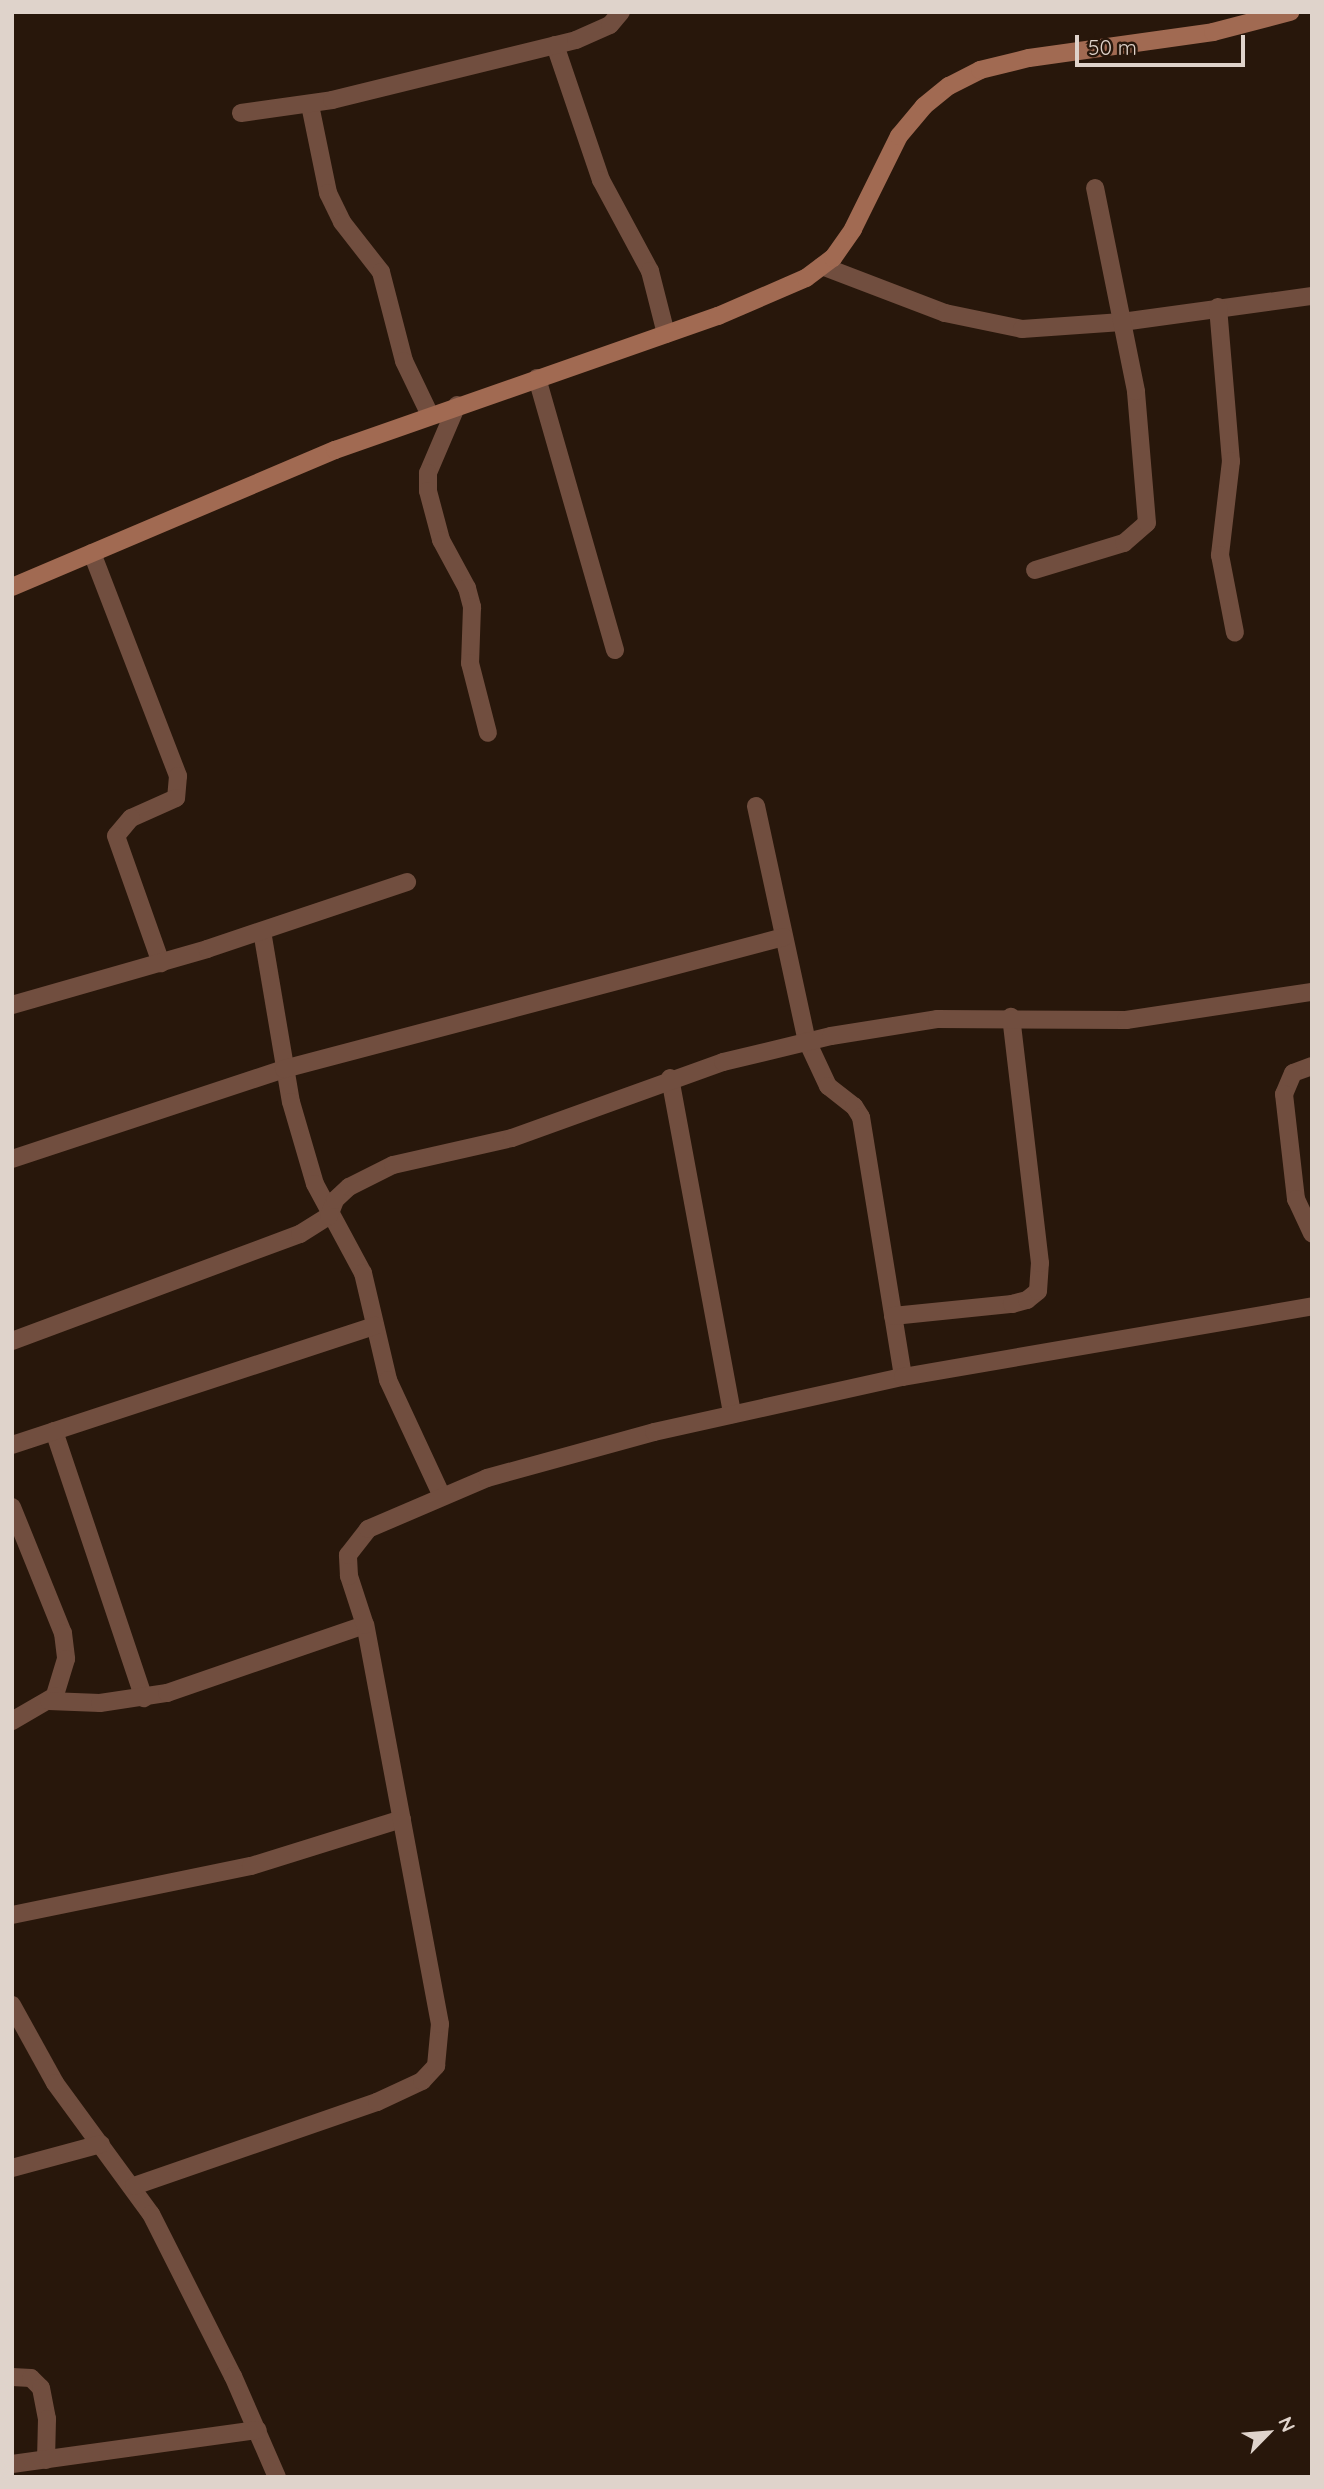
<!DOCTYPE html>
<style>
body{margin:0}
#map{position:relative;width:1324px;height:2489px;overflow:hidden;background:#28170b;font-family:Quicksand,sans-serif}
div>[style]{position:absolute}
.minor>*{height:18px;margin:-9px;padding:0 9px;transform-origin:9px;border-radius:9px;background:#714e3f}
.secondary>*{height:18px;margin:-9px;padding:0 9px;transform-origin:9px;border-radius:9px;background:#a16a52}
span{translate:-50% -50%;white-space:nowrap;text-align:center;line-height:1.15;-webkit-text-stroke:5px #28170b;paint-order:stroke}
.frame{position:absolute;inset:0;border:14px solid #dfd3cb;pointer-events:none}
.north{position:absolute;left:1233px;top:2398px;width:70px;height:70px;-webkit-text-stroke:5px #28170b;paint-order:stroke;rotate:65deg;font-size:19px;font-weight:700;line-height:28px;text-align:center;color:#dfd3cb}
.north::after{content:'';display:block;margin:auto;width:24px;height:32px;background:#dfd3cb;clip-path:polygon(50% 0,100% 100%,50% 72%,0 100%)}
.scale{position:absolute;left:1075px;top:35px;width:170px;height:32px;box-sizing:border-box;border:4px solid #dfd3cb;border-top:0;padding-left:9px;font-size:21px;line-height:24px;white-space:nowrap;color:#dfd3cb;-webkit-text-stroke:5px #28170b;paint-order:stroke}
</style>
<div id="map">
<div class="minor">
<i style="left:555px;top:45px;width:143px;rotate:71.2deg"></i>
<i style="left:601px;top:180px;width:103px;rotate:61.7deg"></i>
<i style="left:650px;top:271px;width:65px;rotate:75.7deg"></i>
<i style="left:310px;top:105px;width:90px;rotate:78.4deg"></i>
<i style="left:328px;top:193px;width:32px;rotate:64deg"></i>
<i style="left:342px;top:222px;width:63px;rotate:52deg"></i>
<i style="left:381px;top:272px;width:92px;rotate:75.5deg"></i>
<i style="left:404px;top:361px;width:60px;rotate:64.3deg"></i>
<i style="left:241px;top:113px;width:92px;rotate:-8.1deg"></i>
<i style="left:332px;top:100px;width:251px;rotate:-13.8deg"></i>
<i style="left:576px;top:40px;width:37px;rotate:-24deg"></i>
<i style="left:610px;top:25px;width:17px;rotate:-50deg"></i>
<i style="left:822px;top:266px;width:132px;rotate:20.9deg"></i>
<i style="left:945px;top:313px;width:79px;rotate:11.7deg"></i>
<i style="left:1022px;top:329px;width:100px;rotate:-4deg"></i>
<i style="left:1122px;top:322px;width:192px;rotate:-7.8deg"></i>
<i style="left:1218px;top:307px;width:155px;rotate:85.2deg"></i>
<i style="left:1231px;top:461px;width:95px;rotate:96.7deg"></i>
<i style="left:1220px;top:555px;width:79px;rotate:79.1deg"></i>
<i style="left:537px;top:378px;width:283px;rotate:74deg"></i>
<i style="left:457px;top:405px;width:74px;rotate:113.1deg"></i>
<i style="left:428px;top:473px;width:18px;rotate:90deg"></i>
<i style="left:428px;top:491px;width:51px;rotate:75.1deg"></i>
<i style="left:441px;top:540px;width:55px;rotate:61.6deg"></i>
<i style="left:467px;top:588px;width:20px;rotate:75deg"></i>
<i style="left:472px;top:607px;width:56px;rotate:92deg"></i>
<i style="left:470px;top:663px;width:72px;rotate:75.6deg"></i>
<i style="left:92px;top:553px;width:239px;rotate:68.9deg"></i>
<i style="left:178px;top:776px;width:22px;rotate:95deg"></i>
<i style="left:176px;top:798px;width:49px;rotate:156deg"></i>
<i style="left:131px;top:818px;width:23px;rotate:130deg"></i>
<i style="left:116px;top:836px;width:135px;rotate:70.5deg"></i>
<i style="left:1035px;top:570px;width:93px;rotate:-16.9deg"></i>
<i style="left:1124px;top:543px;width:30px;rotate:-41deg"></i>
<i style="left:1147px;top:523px;width:132px;rotate:-94.8deg"></i>
<i style="left:1136px;top:391px;width:207px;rotate:-101.4deg"></i>
<i style="left:756px;top:806px;width:240px;rotate:77.8deg"></i>
<i style="left:807px;top:1041px;width:50px;rotate:65deg"></i>
<i style="left:828px;top:1086px;width:33px;rotate:38deg"></i>
<i style="left:854px;top:1106px;width:13px;rotate:58deg"></i>
<i style="left:861px;top:1117px;width:263px;rotate:80.8deg"></i>
<i style="left:262px;top:931px;width:173px;rotate:80.4deg"></i>
<i style="left:291px;top:1102px;width:85px;rotate:73.7deg"></i>
<i style="left:315px;top:1184px;width:101px;rotate:61.7deg"></i>
<i style="left:363px;top:1273px;width:110px;rotate:76.8deg"></i>
<i style="left:388px;top:1380px;width:126px;rotate:65.1deg"></i>
<i style="left:12px;top:1005px;width:203px;rotate:-16deg"></i>
<i style="left:207px;top:949px;width:211px;rotate:-18.5deg"></i>
<i style="left:1312px;top:1066px;width:20px;rotate:160deg"></i>
<i style="left:1293px;top:1073px;width:23px;rotate:113deg"></i>
<i style="left:1284px;top:1094px;width:106px;rotate:83.5deg"></i>
<i style="left:1296px;top:1199px;width:38px;rotate:65deg"></i>
<i style="left:670px;top:1078px;width:342px;rotate:79.5deg"></i>
<i style="left:12px;top:1159px;width:287px;rotate:-18.3deg"></i>
<i style="left:284px;top:1069px;width:517px;rotate:-14.79deg"></i>
<i style="left:893px;top:1316px;width:120px;rotate:-5.8deg"></i>
<i style="left:1012px;top:1304px;width:16px;rotate:-15deg"></i>
<i style="left:1027px;top:1300px;width:14px;rotate:-39deg"></i>
<i style="left:1038px;top:1291px;width:28px;rotate:-86deg"></i>
<i style="left:1040px;top:1263px;width:248px;rotate:-96.7deg"></i>
<i style="left:12px;top:1341px;width:307px;rotate:-20.4deg"></i>
<i style="left:300px;top:1234px;width:34px;rotate:-32deg"></i>
<i style="left:329px;top:1216px;width:17px;rotate:-69deg"></i>
<i style="left:335px;top:1200px;width:19px;rotate:-43deg"></i>
<i style="left:349px;top:1187px;width:49px;rotate:-26.6deg"></i>
<i style="left:393px;top:1165px;width:122px;rotate:-12.8deg"></i>
<i style="left:512px;top:1138px;width:224px;rotate:-19.8deg"></i>
<i style="left:723px;top:1062px;width:111px;rotate:-13.5deg"></i>
<i style="left:831px;top:1036px;width:107px;rotate:-9.1deg"></i>
<i style="left:937px;top:1019px;width:189px;rotate:0.3deg"></i>
<i style="left:1126px;top:1020px;width:188px;rotate:-8.6deg"></i>
<i style="left:54px;top:1431px;width:282px;rotate:71.4deg"></i>
<i style="left:12px;top:1445px;width:382px;rotate:-18.2deg"></i>
<i style="left:12px;top:1507px;width:136px;rotate:68deg"></i>
<i style="left:63px;top:1633px;width:26px;rotate:83deg"></i>
<i style="left:66px;top:1659px;width:39px;rotate:107deg"></i>
<i style="left:55px;top:1696px;width:50px;rotate:149.8deg"></i>
<i style="left:49px;top:1701px;width:51px;rotate:2.2deg"></i>
<i style="left:100px;top:1703px;width:68px;rotate:-8.5deg"></i>
<i style="left:167px;top:1693px;width:209px;rotate:-19deg"></i>
<i style="left:12px;top:1915px;width:244px;rotate:-11.6deg"></i>
<i style="left:251px;top:1866px;width:158px;rotate:-17.3deg"></i>
<i style="left:12px;top:2005px;width:89px;rotate:61.1deg"></i>
<i style="left:55px;top:2083px;width:162px;rotate:53.8deg"></i>
<i style="left:151px;top:2214px;width:182px;rotate:63.2deg"></i>
<i style="left:233px;top:2376px;width:110px;rotate:66.5deg"></i>
<i style="left:12px;top:2168px;width:92px;rotate:-15.1deg"></i>
<i style="left:134px;top:2186px;width:257px;rotate:-19.1deg"></i>
<i style="left:377px;top:2102px;width:50px;rotate:-25deg"></i>
<i style="left:422px;top:2081px;width:21px;rotate:-47deg"></i>
<i style="left:436px;top:2066px;width:42px;rotate:-84.6deg"></i>
<i style="left:440px;top:2024px;width:406px;rotate:-100.6deg"></i>
<i style="left:365px;top:1625px;width:52px;rotate:-108.1deg"></i>
<i style="left:349px;top:1576px;width:21px;rotate:-93deg"></i>
<i style="left:348px;top:1555px;width:33px;rotate:-52deg"></i>
<i style="left:368px;top:1529px;width:129px;rotate:-23.2deg"></i>
<i style="left:487px;top:1478px;width:173px;rotate:-15.4deg"></i>
<i style="left:654px;top:1432px;width:255px;rotate:-12.5deg"></i>
<i style="left:903px;top:1377px;width:415px;rotate:-9.8deg"></i>
<i style="left:12px;top:2377px;width:19px;rotate:3deg"></i>
<i style="left:31px;top:2378px;width:14px;rotate:45deg"></i>
<i style="left:41px;top:2388px;width:32px;rotate:79deg"></i>
<i style="left:47px;top:2419px;width:41px;rotate:91.4deg"></i>
<i style="left:12px;top:2464px;width:248px;rotate:-7.9deg"></i>
</div>
<div class="secondary">
<i style="left:12px;top:587px;width:351px;rotate:-23deg"></i>
<i style="left:335px;top:450px;width:406px;rotate:-19.3deg"></i>
<i style="left:718px;top:316px;width:96px;rotate:-23.4deg"></i>
<i style="left:806px;top:278px;width:34px;rotate:-37deg"></i>
<i style="left:833px;top:258px;width:35px;rotate:-55deg"></i>
<i style="left:853px;top:229px;width:104px;rotate:-63.7deg"></i>
<i style="left:899px;top:136px;width:39px;rotate:-50deg"></i>
<i style="left:924px;top:106px;width:32px;rotate:-39deg"></i>
<i style="left:949px;top:86px;width:35px;rotate:-27deg"></i>
<i style="left:980px;top:70px;width:50px;rotate:-13.8deg"></i>
<i style="left:1029px;top:58px;width:186px;rotate:-8deg"></i>
<i style="left:1213px;top:32px;width:80px;rotate:-14.6deg"></i>
</div>
<div class="frame"></div>
<div class="north">N</div>
<div class="scale">50 m</div>
</div>
